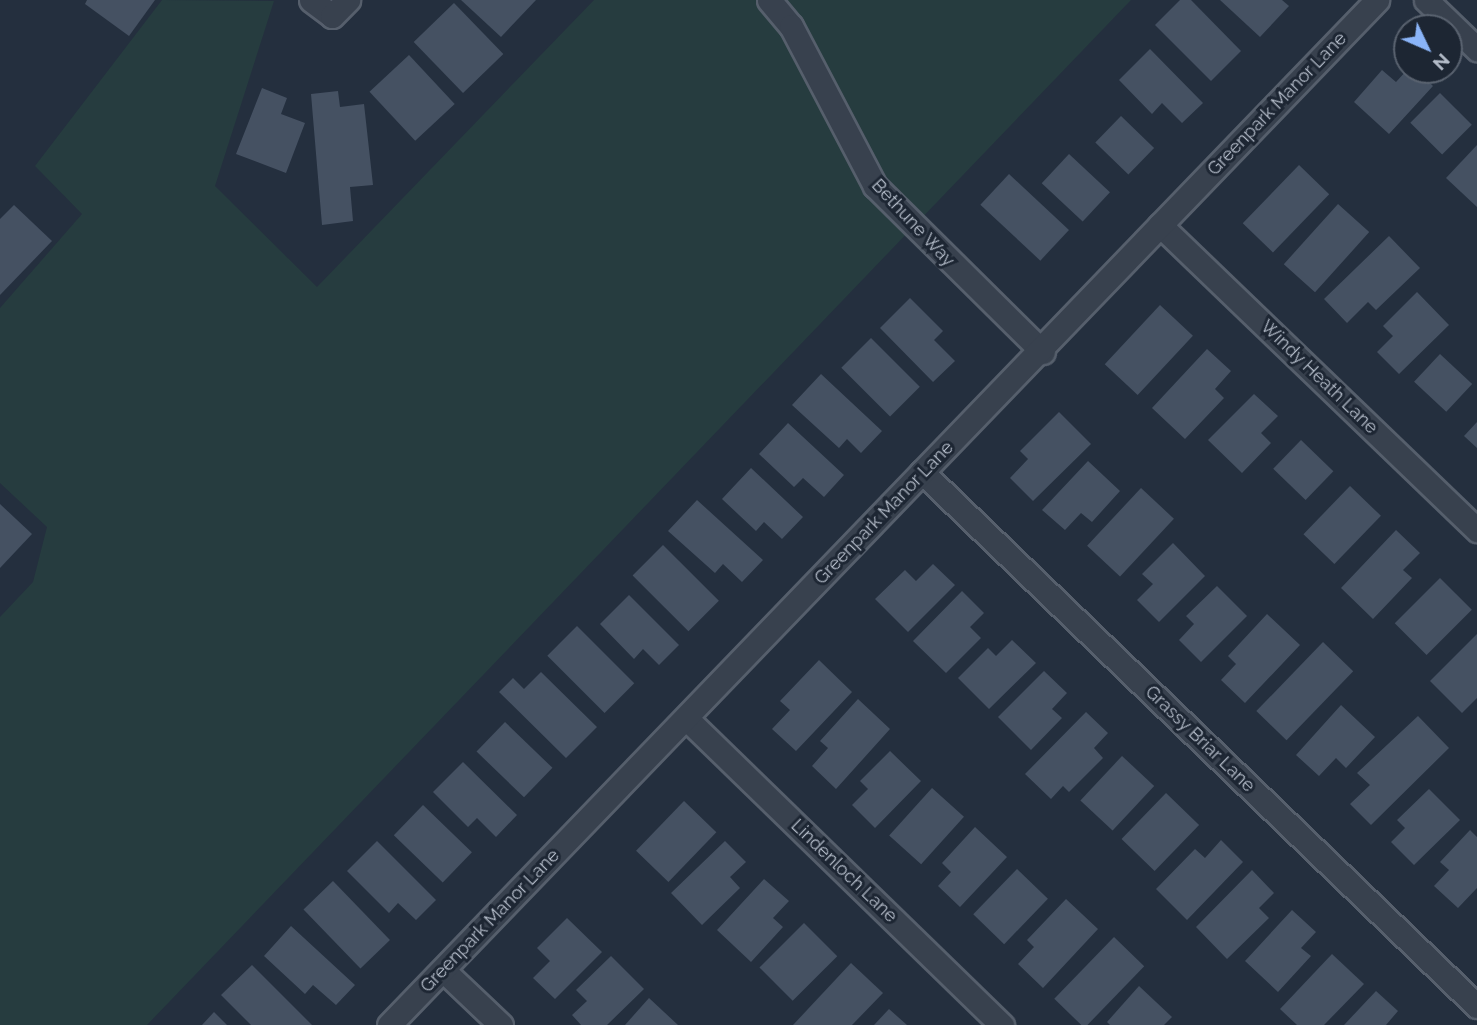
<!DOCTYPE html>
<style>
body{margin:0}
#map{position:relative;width:1477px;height:1025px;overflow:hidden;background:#242f3e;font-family:Raleway,sans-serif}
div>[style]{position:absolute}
.green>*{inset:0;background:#263c3f}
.building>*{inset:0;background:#455162;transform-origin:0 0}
.roads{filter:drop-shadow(2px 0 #565f6c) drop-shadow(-2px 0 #565f6c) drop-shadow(0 2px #565f6c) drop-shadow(0 -2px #565f6c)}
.minor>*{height:23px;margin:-11.5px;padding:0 11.5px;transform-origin:11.5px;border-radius:11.5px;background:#38414e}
span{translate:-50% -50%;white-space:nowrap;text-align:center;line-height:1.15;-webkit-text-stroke:6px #1d2633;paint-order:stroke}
.street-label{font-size:18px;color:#b4bcc9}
.north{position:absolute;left:1393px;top:14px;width:70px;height:70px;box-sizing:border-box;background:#1d2633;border:2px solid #59626f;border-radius:50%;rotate:134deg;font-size:19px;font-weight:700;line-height:28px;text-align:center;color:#b4bcc9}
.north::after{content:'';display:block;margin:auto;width:24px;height:32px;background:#8ab4f8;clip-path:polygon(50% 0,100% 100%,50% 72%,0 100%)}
</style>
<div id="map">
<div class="green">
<i style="clip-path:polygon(162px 0,274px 1px,215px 186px,317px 287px,594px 0,1131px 0,147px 1025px,0 1025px,0 617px,33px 582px,47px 527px,0 483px,0 308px,82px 214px,35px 166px)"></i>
</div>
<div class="building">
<i style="clip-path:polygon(87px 0,155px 0,129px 36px,85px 4px)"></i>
<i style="clip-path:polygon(461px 0,536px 0,501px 37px)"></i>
<i style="clip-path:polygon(1180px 0,1191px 0,1241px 51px,1211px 81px,1155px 25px)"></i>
<i style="clip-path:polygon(1220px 0,1282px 0,1289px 6px,1260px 37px)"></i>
<i style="left:454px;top:3px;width:71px;height:56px;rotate:46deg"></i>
<i style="clip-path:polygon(1150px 49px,1203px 103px,1182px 123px,1162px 103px,1152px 114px,1119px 80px)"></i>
<i style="left:409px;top:55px;width:67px;height:54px;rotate:47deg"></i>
<i style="clip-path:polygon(1382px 70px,1396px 82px,1407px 70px,1416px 70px,1433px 86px,1389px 134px,1354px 102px)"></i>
<i style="clip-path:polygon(262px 88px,287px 98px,281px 114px,305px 123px,286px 173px,236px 154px)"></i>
<i style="clip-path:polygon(338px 91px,340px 107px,364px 104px,373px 185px,350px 187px,353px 221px,322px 225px,311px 94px)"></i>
<i style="left:1440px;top:93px;width:45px;height:42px;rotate:45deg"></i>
<i style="left:1121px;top:116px;width:46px;height:37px;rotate:44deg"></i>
<i style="clip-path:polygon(1477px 145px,1477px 207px,1446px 178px)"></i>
<i style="left:1069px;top:154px;width:56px;height:40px;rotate:43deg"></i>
<i style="left:1299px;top:165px;width:42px;height:81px;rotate:44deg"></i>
<i style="left:1009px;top:174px;width:82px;height:42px;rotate:43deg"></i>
<i style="left:1338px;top:204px;width:42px;height:81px;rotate:42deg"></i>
<i style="clip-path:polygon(14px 205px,52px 241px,0 295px,0 219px)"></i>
<i style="clip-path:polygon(1389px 236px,1420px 268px,1376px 310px,1368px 302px,1347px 323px,1324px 299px)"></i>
<i style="clip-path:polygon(1417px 292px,1449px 325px,1399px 374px,1377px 352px,1393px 336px,1383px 326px)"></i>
<i style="clip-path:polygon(910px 298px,943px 331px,934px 340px,955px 361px,933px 382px,880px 328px)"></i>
<i style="left:1160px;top:305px;width:45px;height:81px;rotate:43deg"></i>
<i style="left:871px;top:338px;width:69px;height:42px;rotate:45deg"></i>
<i style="clip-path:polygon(1207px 349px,1231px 371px,1215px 389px,1224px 398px,1185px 439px,1152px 408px)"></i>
<i style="left:1440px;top:354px;width:44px;height:38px;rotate:43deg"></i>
<i style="clip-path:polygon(821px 374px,882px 431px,861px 453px,847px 439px,839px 448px,792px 405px)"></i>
<i style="clip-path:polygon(1254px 394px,1278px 416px,1261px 433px,1271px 443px,1242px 473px,1208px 440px)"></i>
<i style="clip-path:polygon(1059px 412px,1091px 444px,1033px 501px,1010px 478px,1028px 459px,1020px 451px)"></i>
<i style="clip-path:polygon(1477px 422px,1477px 448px,1464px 436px)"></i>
<i style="clip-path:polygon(788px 423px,844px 475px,824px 497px,803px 478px,794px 487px,759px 454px)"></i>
<i style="left:1301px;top:440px;width:45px;height:40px;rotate:44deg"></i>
<i style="clip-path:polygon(1088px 461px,1120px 491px,1092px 522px,1081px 513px,1065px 530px,1042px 510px)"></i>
<i style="clip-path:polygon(751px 468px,803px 517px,782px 539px,764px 522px,756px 531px,722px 499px)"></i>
<i style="left:1350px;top:486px;width:43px;height:67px;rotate:44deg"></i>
<i style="left:1141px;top:488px;width:45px;height:79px;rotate:43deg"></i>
<i style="clip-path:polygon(697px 500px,763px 560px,742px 582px,723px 564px,715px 573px,668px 531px)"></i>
<i style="clip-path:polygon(0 504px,32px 534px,0 568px)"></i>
<i style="clip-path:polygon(1396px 530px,1420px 553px,1403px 570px,1412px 578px,1373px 619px,1341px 588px)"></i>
<i style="clip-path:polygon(1173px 543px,1205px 576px,1159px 622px,1137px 600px,1153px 584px,1142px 574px)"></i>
<i style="left:663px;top:545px;width:79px;height:43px;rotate:45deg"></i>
<i style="clip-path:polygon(933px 564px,955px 585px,908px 632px,875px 599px,905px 570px,916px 581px)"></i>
<i style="left:1440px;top:578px;width:45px;height:64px;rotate:45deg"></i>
<i style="clip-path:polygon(1217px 586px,1247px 616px,1201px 662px,1179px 640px,1194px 624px,1186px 616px)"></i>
<i style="clip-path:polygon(962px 591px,984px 613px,970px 627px,981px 638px,946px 673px,913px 641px)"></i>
<i style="clip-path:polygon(629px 595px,679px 645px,659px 665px,643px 649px,634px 659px,600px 624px)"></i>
<i style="clip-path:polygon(1267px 614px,1300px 645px,1245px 703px,1221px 680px,1236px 664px,1228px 656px)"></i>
<i style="left:577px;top:626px;width:81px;height:42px;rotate:45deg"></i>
<i style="clip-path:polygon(1477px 634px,1477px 698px,1462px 713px,1430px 681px)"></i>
<i style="clip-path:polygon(1012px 640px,1036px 663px,989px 709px,958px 678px,988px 648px,996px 656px)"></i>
<i style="left:1323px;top:642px;width:42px;height:96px;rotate:44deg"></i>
<i style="clip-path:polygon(819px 660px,852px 692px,796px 751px,772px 729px,790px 710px,780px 701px)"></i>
<i style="clip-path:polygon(1044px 671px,1067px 693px,1052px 709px,1062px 718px,1031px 750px,998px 717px)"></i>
<i style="clip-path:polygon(541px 672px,597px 727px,566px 758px,499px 692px,513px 678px,524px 689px)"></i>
<i style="clip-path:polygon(858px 699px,890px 729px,836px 789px,812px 766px,828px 748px,820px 741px)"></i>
<i style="clip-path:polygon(1341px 705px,1375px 737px,1346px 768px,1336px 758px,1319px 776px,1296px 755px)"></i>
<i style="clip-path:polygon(1086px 712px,1108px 733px,1094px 748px,1103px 758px,1069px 792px,1063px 786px,1051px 799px,1025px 774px)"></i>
<i style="clip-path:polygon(1418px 716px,1449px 748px,1371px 825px,1350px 804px,1370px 785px,1357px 773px)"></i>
<i style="left:505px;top:722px;width:66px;height:41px;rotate:44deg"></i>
<i style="clip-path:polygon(890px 751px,921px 781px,875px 828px,852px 805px,868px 789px,860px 781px)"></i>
<i style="left:1122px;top:756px;width:44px;height:61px;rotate:43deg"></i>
<i style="clip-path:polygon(463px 762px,517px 815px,496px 837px,477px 818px,468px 827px,433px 792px)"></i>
<i style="left:932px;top:788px;width:43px;height:64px;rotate:42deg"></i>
<i style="clip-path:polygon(1429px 789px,1460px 820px,1414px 865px,1391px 842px,1405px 828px,1397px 820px)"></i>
<i style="left:1166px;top:793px;width:46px;height:64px;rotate:44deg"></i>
<i style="left:684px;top:801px;width:45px;height:69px;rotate:44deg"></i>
<i style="left:423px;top:805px;width:68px;height:42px;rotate:44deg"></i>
<i style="clip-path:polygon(975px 827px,1007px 857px,960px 907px,938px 886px,951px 872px,942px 863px)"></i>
<i style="clip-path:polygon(1470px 830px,1477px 837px,1477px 888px,1458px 908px,1434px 886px,1449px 870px,1440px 862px)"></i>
<i style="clip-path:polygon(1221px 840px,1243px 862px,1187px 920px,1156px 889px,1195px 849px,1205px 858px)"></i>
<i style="clip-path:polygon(377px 841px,436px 900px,416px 920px,398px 903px,389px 913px,347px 871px)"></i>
<i style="clip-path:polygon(725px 841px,746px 862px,730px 877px,740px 888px,702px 925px,671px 893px)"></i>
<i style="left:1017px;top:869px;width:43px;height:63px;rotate:44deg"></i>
<i style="clip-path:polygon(1252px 870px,1274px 893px,1259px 908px,1269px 918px,1227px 959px,1196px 927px)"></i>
<i style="clip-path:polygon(764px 879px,789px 901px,773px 918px,783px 927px,751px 962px,717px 930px)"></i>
<i style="left:333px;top:881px;width:82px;height:41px;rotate:46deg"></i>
<i style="clip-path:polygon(1066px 899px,1098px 929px,1043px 988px,1018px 964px,1034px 947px,1027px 940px)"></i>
<i style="clip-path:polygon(1292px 910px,1316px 932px,1301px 948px,1311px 956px,1278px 992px,1245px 961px)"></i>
<i style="clip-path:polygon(567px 918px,602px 952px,555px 999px,533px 978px,550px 961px,537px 948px)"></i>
<i style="left:804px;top:923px;width:47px;height:63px;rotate:45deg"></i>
<i style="clip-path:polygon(291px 926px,355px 985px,336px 1005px,313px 985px,305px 994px,264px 956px)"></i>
<i style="left:1114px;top:937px;width:42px;height:86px;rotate:44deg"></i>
<i style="clip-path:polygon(1332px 954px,1364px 984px,1324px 1025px,1297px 1025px,1280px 1009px)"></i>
<i style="clip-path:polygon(611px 956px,644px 989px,607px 1025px,581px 1025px,572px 1015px,587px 1001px,576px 990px)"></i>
<i style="clip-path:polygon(851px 963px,883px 993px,852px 1025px,793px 1025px)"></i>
<i style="clip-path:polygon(252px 965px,312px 1025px,251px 1025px,221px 995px)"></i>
<i style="clip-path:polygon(1139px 986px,1172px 1017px,1164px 1025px,1110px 1025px,1107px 1022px)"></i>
<i style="clip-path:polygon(1376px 991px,1398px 1011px,1386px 1025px,1344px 1025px)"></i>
<i style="clip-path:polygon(649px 998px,678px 1025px,625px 1025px)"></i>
<i style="clip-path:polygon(889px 1009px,907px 1025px,874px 1025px)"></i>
<i style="clip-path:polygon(214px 1012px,227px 1025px,202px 1025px)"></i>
</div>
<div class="roads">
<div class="minor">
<i style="left:311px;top:0;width:26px;rotate:37deg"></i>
<i style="left:332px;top:16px;width:23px;rotate:-45deg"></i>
<i style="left:769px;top:0;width:34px;rotate:50deg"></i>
<i style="left:791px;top:26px;width:181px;rotate:62.3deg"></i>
<i style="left:875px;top:186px;width:236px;rotate:44.7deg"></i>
<i style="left:1426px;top:0;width:71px;rotate:43.9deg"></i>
<i style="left:1160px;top:225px;width:440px;rotate:43.9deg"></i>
<i style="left:922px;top:472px;width:770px;rotate:43.9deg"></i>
<i style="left:686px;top:718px;width:441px;rotate:44.2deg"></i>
<i style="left:443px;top:970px;width:80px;rotate:43.5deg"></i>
<i style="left:389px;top:1025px;width:1424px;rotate:-46.05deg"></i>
</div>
</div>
<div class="street-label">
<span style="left:1277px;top:104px;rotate:-46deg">Greenpark Manor Lane</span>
<span style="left:913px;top:223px;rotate:47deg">Bethune Way</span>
<span style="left:1319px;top:377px;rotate:44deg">Windy Heath Lane</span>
<span style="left:884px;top:513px;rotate:-46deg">Greenpark Manor Lane</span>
<span style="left:1200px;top:739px;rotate:44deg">Grassy Briar Lane</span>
<span style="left:844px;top:871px;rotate:44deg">Lindenloch Lane</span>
<span style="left:490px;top:921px;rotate:-46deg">Greenpark Manor Lane</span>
</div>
<div class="north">N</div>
</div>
